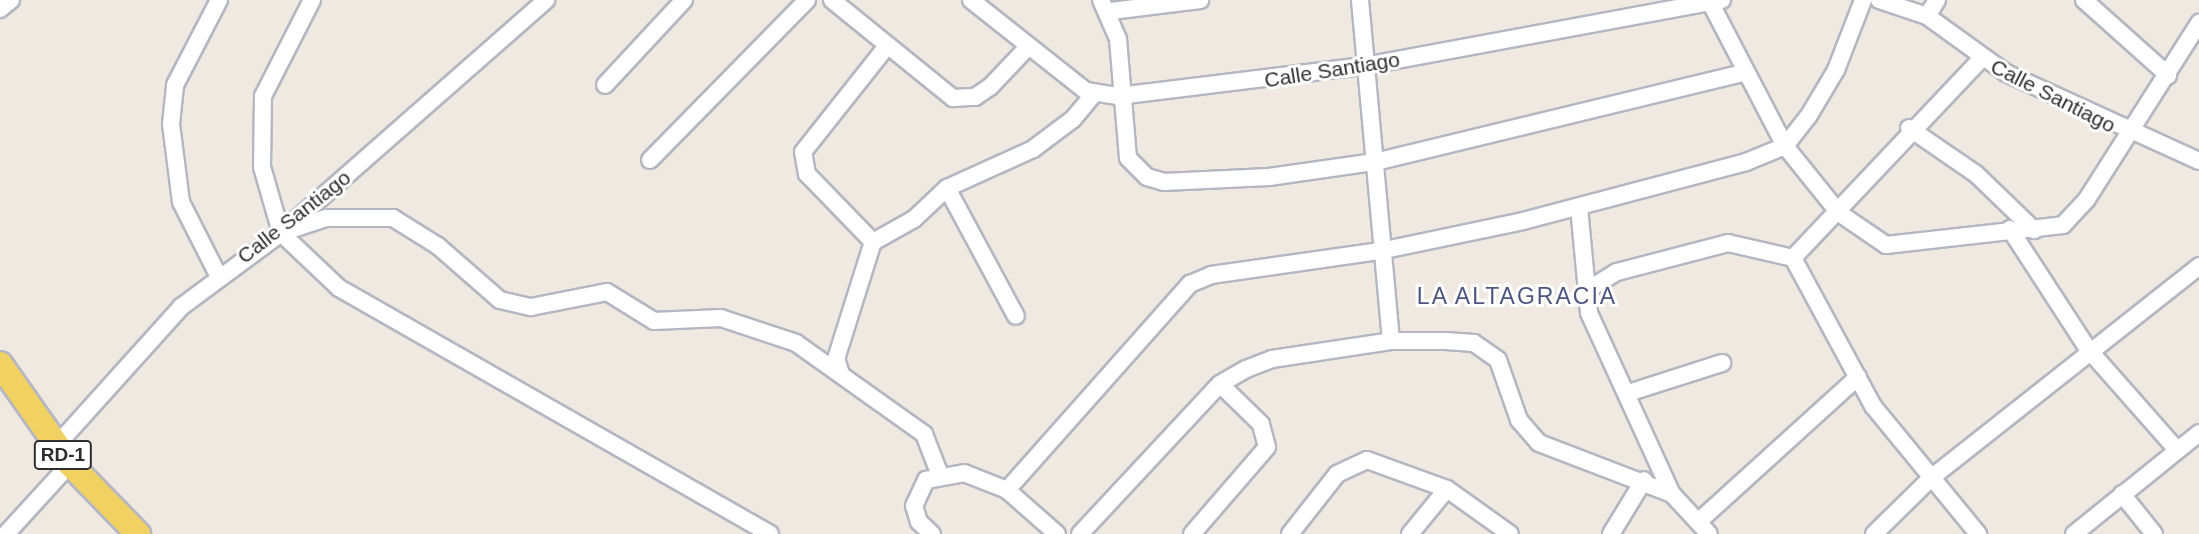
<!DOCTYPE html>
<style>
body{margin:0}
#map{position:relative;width:2199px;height:534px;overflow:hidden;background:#efe9e1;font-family:Arial,sans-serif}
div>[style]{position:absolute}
.roads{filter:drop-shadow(2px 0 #b4b7c1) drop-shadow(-2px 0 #b4b7c1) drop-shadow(0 2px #b4b7c1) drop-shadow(0 -2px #b4b7c1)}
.street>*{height:16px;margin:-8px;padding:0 8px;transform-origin:8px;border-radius:8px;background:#fff}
.primary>*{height:24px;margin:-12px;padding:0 12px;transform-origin:12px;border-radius:12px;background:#f2d163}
span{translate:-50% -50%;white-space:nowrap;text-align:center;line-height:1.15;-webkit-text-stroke:6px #fff;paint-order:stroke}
.shield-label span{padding:2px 5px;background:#fff;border:2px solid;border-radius:5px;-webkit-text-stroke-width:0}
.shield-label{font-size:19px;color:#2e2e2e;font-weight:700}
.street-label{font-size:21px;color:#2e2e2e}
.neighbourhood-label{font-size:23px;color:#4d5680;letter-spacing:2px}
</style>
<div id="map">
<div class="roads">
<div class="street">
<i style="left:312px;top:0;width:108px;rotate:117deg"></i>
<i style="left:263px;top:96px;width:71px;rotate:90.8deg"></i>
<i style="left:262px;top:167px;width:69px;rotate:73.9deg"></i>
<i style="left:281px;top:233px;width:80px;rotate:43.5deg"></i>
<i style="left:339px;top:288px;width:496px;rotate:29.7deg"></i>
<i style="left:832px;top:0;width:156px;rotate:39deg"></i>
<i style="left:953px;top:98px;width:22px;rotate:-3deg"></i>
<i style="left:975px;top:97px;width:18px;rotate:-34deg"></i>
<i style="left:990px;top:87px;width:55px;rotate:-46.5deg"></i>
<i style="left:971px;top:0;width:147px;rotate:38.4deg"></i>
<i style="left:1086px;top:91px;width:32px;rotate:9deg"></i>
<i style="left:1118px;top:96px;width:254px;rotate:-7deg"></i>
<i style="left:1370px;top:65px;width:358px;rotate:-10.5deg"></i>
<i style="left:1101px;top:0;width:43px;rotate:66.4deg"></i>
<i style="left:1118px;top:39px;width:119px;rotate:85.2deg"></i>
<i style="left:1128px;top:158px;width:27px;rotate:45deg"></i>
<i style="left:1147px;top:177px;width:18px;rotate:16deg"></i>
<i style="left:1164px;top:182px;width:105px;rotate:-2.7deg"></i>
<i style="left:1269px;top:177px;width:107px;rotate:-8.1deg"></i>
<i style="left:1375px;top:162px;width:378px;rotate:-13.6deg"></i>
<i style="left:1360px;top:0;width:342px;rotate:84.8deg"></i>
<i style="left:1709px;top:0;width:165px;rotate:62.5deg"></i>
<i style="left:1785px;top:146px;width:86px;rotate:51.1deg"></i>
<i style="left:1839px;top:213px;width:57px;rotate:34.2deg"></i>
<i style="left:1886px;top:245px;width:178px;rotate:-6.4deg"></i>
<i style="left:2063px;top:225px;width:35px;rotate:-47deg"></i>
<i style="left:2087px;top:199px;width:209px;rotate:-57.5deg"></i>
<i style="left:1879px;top:0;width:51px;rotate:18.4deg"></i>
<i style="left:1927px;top:16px;width:97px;rotate:35.8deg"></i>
<i style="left:2006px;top:73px;width:212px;rotate:24.5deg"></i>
<i style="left:2084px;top:0;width:113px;rotate:41.8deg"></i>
<i style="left:0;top:9px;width:14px;rotate:-39deg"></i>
<i style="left:1111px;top:11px;width:90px;rotate:-7deg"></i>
<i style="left:1927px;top:16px;width:19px;rotate:-58deg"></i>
<i style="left:605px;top:85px;width:116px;rotate:-47.1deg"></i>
<i style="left:1909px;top:128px;width:81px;rotate:34.5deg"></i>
<i style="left:1976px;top:174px;width:81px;rotate:44deg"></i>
<i style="left:650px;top:160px;width:224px;rotate:-45.5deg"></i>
<i style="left:947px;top:188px;width:145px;rotate:61.7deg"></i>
<i style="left:1579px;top:207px;width:106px;rotate:84.6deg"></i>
<i style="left:1589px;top:313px;width:199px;rotate:65.4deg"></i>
<i style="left:2010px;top:229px;width:143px;rotate:57deg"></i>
<i style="left:2088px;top:349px;width:135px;rotate:48.6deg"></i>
<i style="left:281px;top:233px;width:47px;rotate:-18.4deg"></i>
<i style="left:326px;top:218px;width:67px"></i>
<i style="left:393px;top:218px;width:53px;rotate:31.9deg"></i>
<i style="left:438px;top:246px;width:82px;rotate:41.1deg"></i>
<i style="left:500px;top:300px;width:32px;rotate:13deg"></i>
<i style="left:531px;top:307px;width:77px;rotate:-11.2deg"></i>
<i style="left:607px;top:292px;width:55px;rotate:31.7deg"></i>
<i style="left:654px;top:321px;width:67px;rotate:-2.6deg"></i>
<i style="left:721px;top:318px;width:79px;rotate:18.4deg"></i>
<i style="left:796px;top:343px;width:157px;rotate:35.4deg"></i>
<i style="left:924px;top:434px;width:44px;rotate:68.7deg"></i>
<i style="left:873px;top:242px;width:95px;rotate:-134.1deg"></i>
<i style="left:807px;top:174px;width:22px;rotate:-100deg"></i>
<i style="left:803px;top:152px;width:135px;rotate:-51.6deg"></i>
<i style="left:1793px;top:258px;width:168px;rotate:61.6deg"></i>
<i style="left:1873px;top:406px;width:166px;rotate:50.6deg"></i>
<i style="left:218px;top:275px;width:82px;rotate:-116.9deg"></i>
<i style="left:181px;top:202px;width:79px;rotate:-97.3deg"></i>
<i style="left:171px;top:124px;width:39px;rotate:-84deg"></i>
<i style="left:175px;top:85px;width:96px;rotate:-62.6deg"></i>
<i style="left:1586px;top:291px;width:36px;rotate:-32deg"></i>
<i style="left:1617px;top:272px;width:115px;rotate:-14.6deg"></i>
<i style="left:1728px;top:243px;width:67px;rotate:13deg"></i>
<i style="left:1793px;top:258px;width:274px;rotate:-46.6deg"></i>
<i style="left:841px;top:374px;width:16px;rotate:-108deg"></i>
<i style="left:836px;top:359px;width:123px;rotate:-72.5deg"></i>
<i style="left:873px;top:242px;width:47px;rotate:-29.3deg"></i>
<i style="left:914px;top:219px;width:45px;rotate:-43.2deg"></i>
<i style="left:947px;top:188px;width:94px;rotate:-24.4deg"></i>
<i style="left:1033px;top:149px;width:50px;rotate:-36.9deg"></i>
<i style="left:1073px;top:119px;width:33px;rotate:-50deg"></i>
<i style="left:1628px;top:393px;width:99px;rotate:-17.7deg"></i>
<i style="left:56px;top:446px;width:187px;rotate:-48deg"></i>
<i style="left:181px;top:307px;width:124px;rotate:-36.5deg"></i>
<i style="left:281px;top:233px;width:353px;rotate:-41.3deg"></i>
<i style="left:2122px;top:494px;width:51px;rotate:51.3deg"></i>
<i style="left:1698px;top:522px;width:216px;rotate:-42.2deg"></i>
<i style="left:6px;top:534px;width:95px;rotate:-47.6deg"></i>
<i style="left:932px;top:534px;width:18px;rotate:-137deg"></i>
<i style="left:919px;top:522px;width:17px;rotate:-107deg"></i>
<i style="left:914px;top:506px;width:29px;rotate:-65deg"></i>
<i style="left:926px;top:480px;width:39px;rotate:-10deg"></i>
<i style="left:964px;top:473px;width:46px;rotate:21.6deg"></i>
<i style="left:1057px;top:534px;width:67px;rotate:-138.7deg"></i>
<i style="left:1007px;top:490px;width:276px;rotate:-48.4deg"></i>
<i style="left:1190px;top:284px;width:23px;rotate:-23deg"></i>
<i style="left:1211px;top:275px;width:171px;rotate:-8.1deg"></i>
<i style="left:1380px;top:251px;width:146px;rotate:-11.8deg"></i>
<i style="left:1523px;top:221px;width:231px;rotate:-14.8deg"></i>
<i style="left:1746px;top:162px;width:42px;rotate:-22.3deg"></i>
<i style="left:1785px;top:146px;width:37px;rotate:-52deg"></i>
<i style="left:1808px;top:117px;width:55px;rotate:-59.2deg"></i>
<i style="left:1836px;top:70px;width:75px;rotate:-68.9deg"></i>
<i style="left:1080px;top:534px;width:205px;rotate:-47deg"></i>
<i style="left:1220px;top:384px;width:30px;rotate:-30deg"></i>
<i style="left:1246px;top:369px;width:28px;rotate:-21deg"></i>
<i style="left:1272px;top:359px;width:120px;rotate:-8.6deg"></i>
<i style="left:1391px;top:341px;width:55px"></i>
<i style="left:1446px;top:341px;width:28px;rotate:4deg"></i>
<i style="left:1474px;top:343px;width:29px;rotate:35deg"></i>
<i style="left:1498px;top:360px;width:64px;rotate:70.7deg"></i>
<i style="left:1519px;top:420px;width:30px;rotate:49deg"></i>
<i style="left:1539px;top:443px;width:142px;rotate:21deg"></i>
<i style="left:1672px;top:494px;width:54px;rotate:47.2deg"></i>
<i style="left:1192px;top:534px;width:115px;rotate:-49.2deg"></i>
<i style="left:1267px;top:447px;width:24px;rotate:-105deg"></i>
<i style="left:1261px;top:424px;width:57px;rotate:-135.7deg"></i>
<i style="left:1290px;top:534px;width:76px;rotate:-51.9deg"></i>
<i style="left:1337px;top:474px;width:33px;rotate:-25deg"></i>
<i style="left:1367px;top:460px;width:85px;rotate:19.9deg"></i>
<i style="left:1447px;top:489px;width:77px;rotate:35.5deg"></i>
<i style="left:1410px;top:534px;width:58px;rotate:-50.6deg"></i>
<i style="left:1611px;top:534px;width:63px;rotate:-58.6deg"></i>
<i style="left:1874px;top:534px;width:80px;rotate:-44.5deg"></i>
<i style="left:1931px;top:478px;width:342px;rotate:-38.3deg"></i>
<i style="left:2074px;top:534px;width:161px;rotate:-38.9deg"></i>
</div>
<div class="primary">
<i style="left:0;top:364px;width:122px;rotate:55deg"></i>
<i style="left:70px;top:464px;width:98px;rotate:45.8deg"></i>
</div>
</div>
<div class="shield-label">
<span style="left:63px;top:455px">RD-1</span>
</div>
<div class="street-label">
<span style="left:1332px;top:70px;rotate:-9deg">Calle Santiago</span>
<span style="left:2053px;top:96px;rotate:27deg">Calle Santiago</span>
<span style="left:294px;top:217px;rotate:-38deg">Calle Santiago</span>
</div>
<div class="neighbourhood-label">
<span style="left:1517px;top:296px">LA ALTAGRACIA</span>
</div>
</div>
